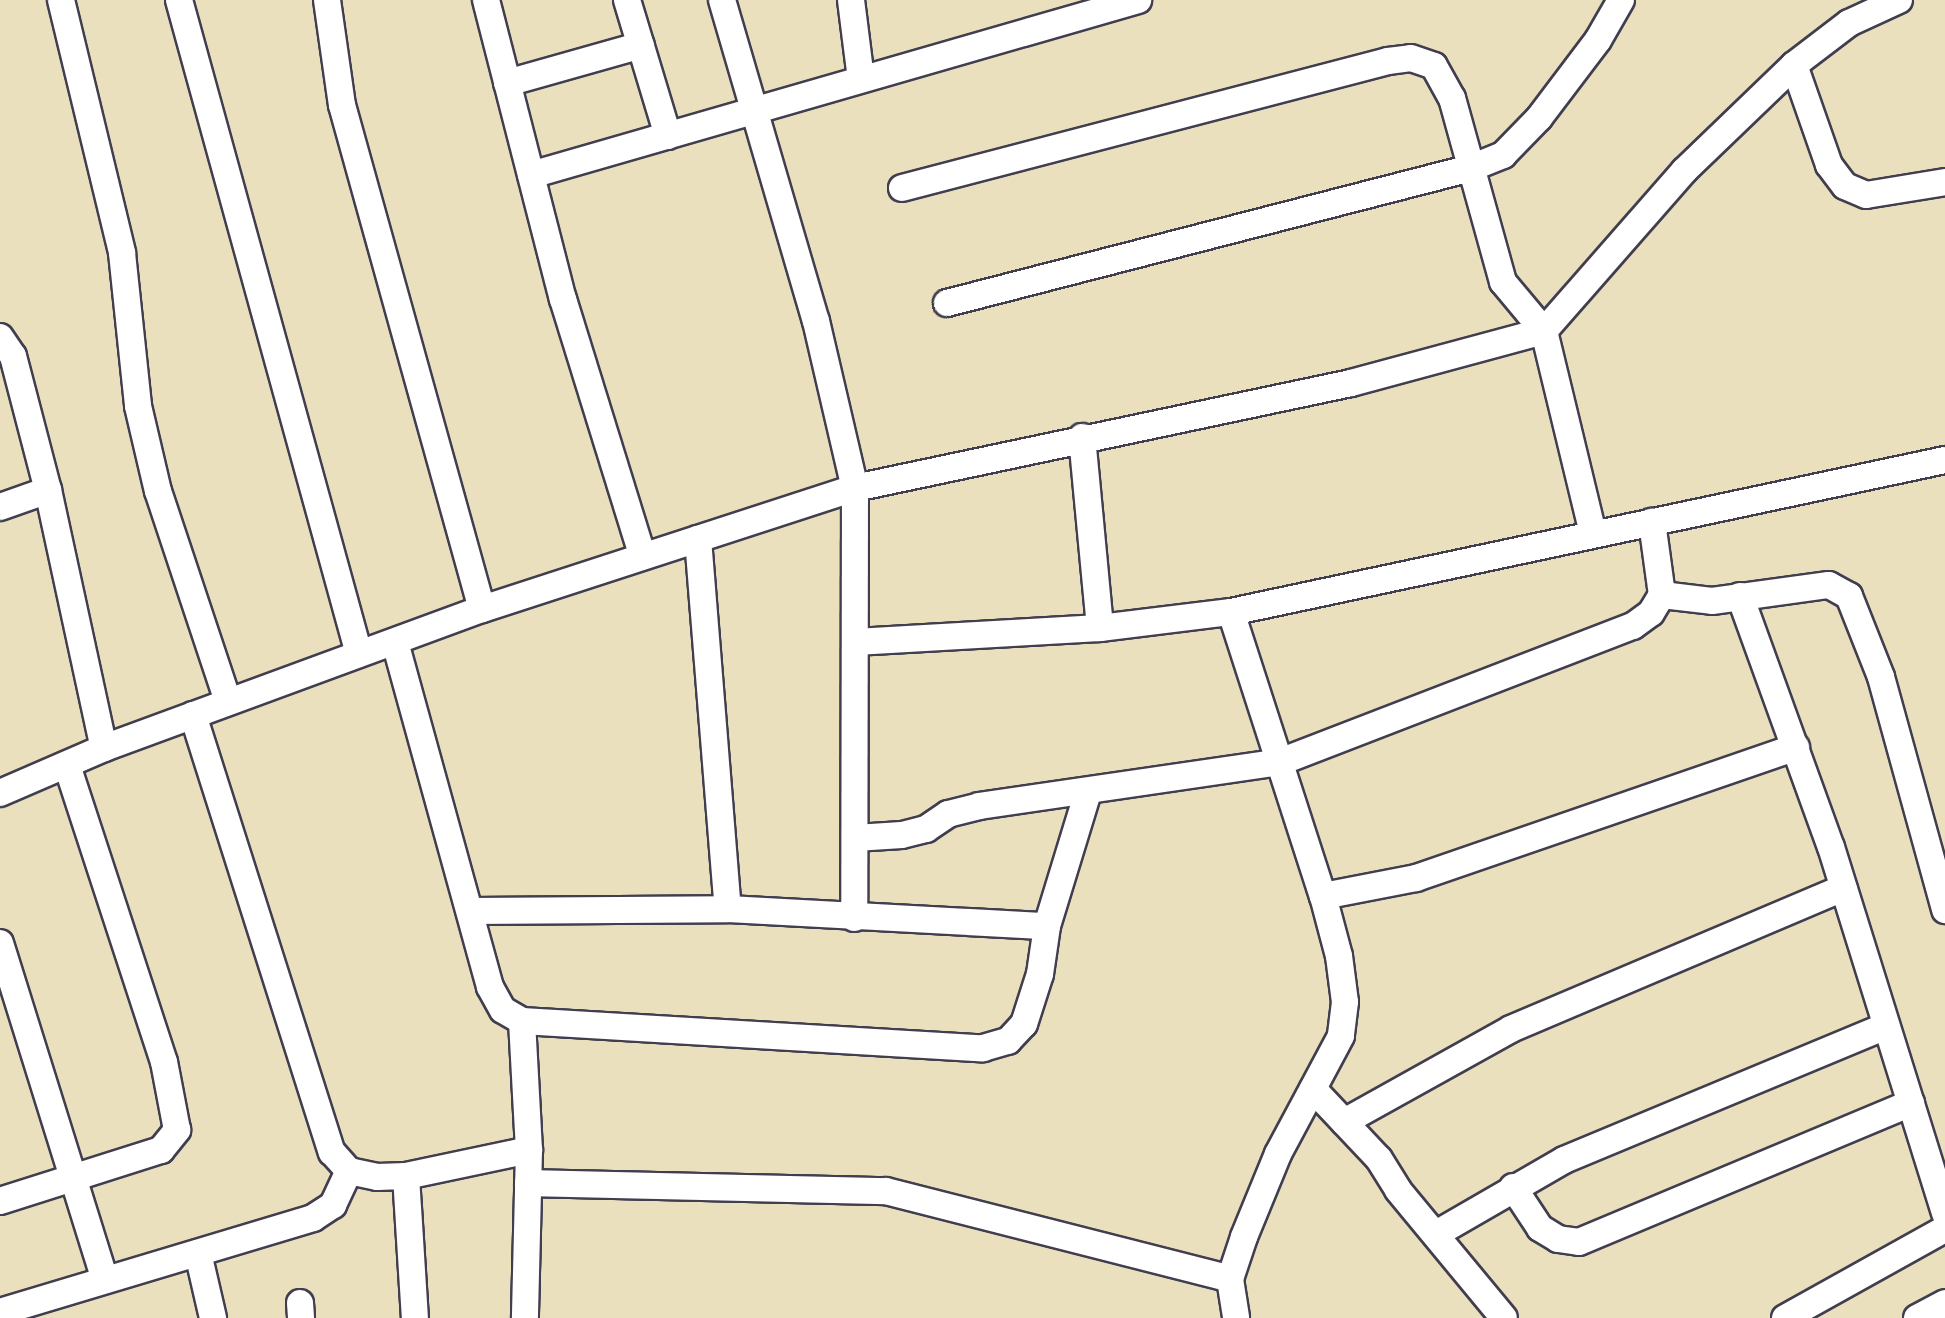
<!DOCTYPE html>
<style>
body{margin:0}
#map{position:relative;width:1945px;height:1318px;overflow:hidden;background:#ebe0be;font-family:Mynerve,sans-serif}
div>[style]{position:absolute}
.roads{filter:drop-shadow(2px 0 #403e4f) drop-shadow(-2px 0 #403e4f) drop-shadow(0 2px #403e4f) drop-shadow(0 -2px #403e4f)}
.street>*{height:26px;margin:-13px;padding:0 13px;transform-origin:13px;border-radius:13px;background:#fff}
span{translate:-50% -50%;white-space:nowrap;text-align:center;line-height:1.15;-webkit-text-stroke:5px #fcf5e5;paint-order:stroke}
</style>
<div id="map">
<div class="roads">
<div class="street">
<i style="left:61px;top:0;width:260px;rotate:76.4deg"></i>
<i style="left:122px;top:253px;width:154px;rotate:84deg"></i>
<i style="left:138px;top:406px;width:87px;rotate:76.8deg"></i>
<i style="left:158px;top:491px;width:221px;rotate:71.6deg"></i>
<i style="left:179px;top:0;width:678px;rotate:74.61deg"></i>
<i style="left:327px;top:0;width:106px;rotate:81.9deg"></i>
<i style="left:342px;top:105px;width:523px;rotate:74.48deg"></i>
<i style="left:486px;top:0;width:309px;rotate:75.6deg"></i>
<i style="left:563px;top:299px;width:267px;rotate:72.8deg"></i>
<i style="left:627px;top:0;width:142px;rotate:73.2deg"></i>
<i style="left:722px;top:0;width:334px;rotate:73.7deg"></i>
<i style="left:816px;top:321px;width:171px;rotate:76.9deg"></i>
<i style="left:855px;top:488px;width:430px;rotate:90.1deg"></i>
<i style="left:851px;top:0;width:80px;rotate:82.8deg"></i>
<i style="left:1794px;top:65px;width:106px;rotate:70.7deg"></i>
<i style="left:1829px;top:165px;width:26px;rotate:53deg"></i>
<i style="left:1845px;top:186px;width:23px;rotate:23deg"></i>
<i style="left:1866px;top:195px;width:80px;rotate:-9.3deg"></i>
<i style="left:507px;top:83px;width:139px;rotate:-15.8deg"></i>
<i style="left:531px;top:175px;width:632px;rotate:-16.08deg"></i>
<i style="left:902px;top:188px;width:502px;rotate:-14.64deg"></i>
<i style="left:1388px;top:61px;width:23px;rotate:-7deg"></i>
<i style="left:1411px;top:58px;width:24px;rotate:19deg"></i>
<i style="left:1434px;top:66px;width:37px;rotate:61deg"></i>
<i style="left:1452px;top:98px;width:191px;rotate:74.5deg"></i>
<i style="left:1503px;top:282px;width:64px;rotate:50.1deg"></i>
<i style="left:1544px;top:331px;width:209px;rotate:76.4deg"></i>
<i style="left:947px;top:303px;width:541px;rotate:-14.45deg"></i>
<i style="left:1471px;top:168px;width:35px;rotate:-22deg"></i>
<i style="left:1503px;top:155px;width:52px;rotate:-45.8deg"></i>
<i style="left:1539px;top:118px;width:98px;rotate:-52.9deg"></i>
<i style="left:1598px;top:40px;width:46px;rotate:-60.1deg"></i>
<i style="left:0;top:337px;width:23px;rotate:56deg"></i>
<i style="left:13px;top:356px;width:138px;rotate:75.4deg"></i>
<i style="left:48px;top:490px;width:264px;rotate:77.8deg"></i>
<i style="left:1082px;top:437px;width:192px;rotate:84.6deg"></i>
<i style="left:0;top:507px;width:51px;rotate:-19.5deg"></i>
<i style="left:698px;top:539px;width:371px;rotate:85.4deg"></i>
<i style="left:1662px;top:595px;width:50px;rotate:6.8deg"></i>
<i style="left:1712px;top:601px;width:118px;rotate:-7.8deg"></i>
<i style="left:1829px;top:585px;width:23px;rotate:29deg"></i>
<i style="left:1849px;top:596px;width:87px;rotate:68.4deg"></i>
<i style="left:1881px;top:677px;width:242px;rotate:74.6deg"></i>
<i style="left:1740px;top:596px;width:267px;rotate:70.1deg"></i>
<i style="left:1831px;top:847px;width:384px;rotate:72.7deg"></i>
<i style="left:1231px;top:612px;width:299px;rotate:72.1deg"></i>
<i style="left:1323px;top:896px;width:62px;rotate:75.1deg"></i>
<i style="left:1339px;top:956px;width:46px;rotate:82.6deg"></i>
<i style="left:1345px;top:1002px;width:34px;rotate:97deg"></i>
<i style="left:1341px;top:1036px;width:134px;rotate:118.1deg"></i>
<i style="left:1278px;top:1154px;width:90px;rotate:112.3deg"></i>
<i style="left:1244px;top:1237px;width:44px;rotate:108.4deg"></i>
<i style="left:1230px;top:1279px;width:39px;rotate:81deg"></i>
<i style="left:395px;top:642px;width:358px;rotate:74.6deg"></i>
<i style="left:490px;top:987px;width:26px;rotate:61deg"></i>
<i style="left:503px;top:1010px;width:22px;rotate:30deg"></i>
<i style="left:522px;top:1021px;width:462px;rotate:3.4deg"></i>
<i style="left:983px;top:1048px;width:26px;rotate:-16deg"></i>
<i style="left:1008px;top:1041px;width:23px;rotate:-47deg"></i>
<i style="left:1024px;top:1024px;width:52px;rotate:-72.3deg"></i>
<i style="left:1040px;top:974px;width:49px;rotate:-81.7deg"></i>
<i style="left:1047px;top:926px;width:140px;rotate:-73deg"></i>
<i style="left:855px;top:642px;width:245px;rotate:-3.3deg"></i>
<i style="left:1100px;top:628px;width:132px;rotate:-7deg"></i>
<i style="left:1231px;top:612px;width:730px;rotate:-12.02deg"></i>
<i style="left:193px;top:715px;width:459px;rotate:72.4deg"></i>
<i style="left:332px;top:1152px;width:25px;rotate:48deg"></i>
<i style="left:349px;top:1171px;width:29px;rotate:12deg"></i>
<i style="left:377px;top:1177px;width:29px;rotate:-2deg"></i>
<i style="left:406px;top:1176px;width:126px;rotate:-11.9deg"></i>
<i style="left:0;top:793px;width:113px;rotate:-23.4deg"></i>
<i style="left:104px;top:748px;width:403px;rotate:-20.2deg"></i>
<i style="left:482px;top:609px;width:392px;rotate:-18deg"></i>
<i style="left:855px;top:488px;width:507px;rotate:-11.95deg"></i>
<i style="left:1351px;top:383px;width:200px;rotate:-15.1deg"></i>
<i style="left:1544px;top:331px;width:213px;rotate:-48.8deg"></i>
<i style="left:1684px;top:171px;width:153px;rotate:-43.9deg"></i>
<i style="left:1794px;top:65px;width:69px;rotate:-37.4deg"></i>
<i style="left:1849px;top:23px;width:55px;rotate:-24.7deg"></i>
<i style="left:855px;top:838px;width:47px;rotate:-3.7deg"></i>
<i style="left:902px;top:835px;width:25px;rotate:-14deg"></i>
<i style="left:926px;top:829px;width:27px;rotate:-34deg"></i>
<i style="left:948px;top:814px;width:32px;rotate:-14deg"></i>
<i style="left:979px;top:806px;width:304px;rotate:-8.3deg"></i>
<i style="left:1280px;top:762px;width:378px;rotate:-21.1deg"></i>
<i style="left:1633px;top:626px;width:22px;rotate:-36deg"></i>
<i style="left:1651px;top:613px;width:21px;rotate:-59deg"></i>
<i style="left:1662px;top:595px;width:74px;rotate:-97.8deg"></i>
<i style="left:1323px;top:896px;width:95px;rotate:-11deg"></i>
<i style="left:1416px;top:878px;width:402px;rotate:-19deg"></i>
<i style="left:470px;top:911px;width:258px;rotate:-0.4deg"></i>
<i style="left:728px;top:909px;width:319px;rotate:3.1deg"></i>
<i style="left:0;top:943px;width:353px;rotate:72.7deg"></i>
<i style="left:522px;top:1021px;width:129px;rotate:86.9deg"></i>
<i style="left:529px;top:1150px;width:168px;rotate:91.4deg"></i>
<i style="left:1313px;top:1089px;width:96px;rotate:46.7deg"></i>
<i style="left:1379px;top:1159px;width:36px;rotate:58deg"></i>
<i style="left:1398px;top:1190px;width:166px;rotate:50.4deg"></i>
<i style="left:1344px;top:1122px;width:191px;rotate:-29.1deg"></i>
<i style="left:1511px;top:1029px;width:361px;rotate:-23deg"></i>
<i style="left:406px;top:1176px;width:142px;rotate:86.4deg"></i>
<i style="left:528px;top:1183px;width:358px;rotate:1.3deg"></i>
<i style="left:886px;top:1191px;width:355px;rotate:14.3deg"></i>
<i style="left:1513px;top:1187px;width:49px;rotate:56.6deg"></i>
<i style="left:1540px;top:1228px;width:21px;rotate:31deg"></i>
<i style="left:1558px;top:1239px;width:21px;rotate:8deg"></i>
<i style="left:1579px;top:1242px;width:360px;rotate:-22.7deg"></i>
<i style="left:0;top:1201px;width:169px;rotate:-17.6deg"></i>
<i style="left:161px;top:1150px;width:26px;rotate:-51deg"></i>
<i style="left:177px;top:1130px;width:69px;rotate:-100.8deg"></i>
<i style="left:164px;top:1062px;width:311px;rotate:-108.1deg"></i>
<i style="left:1436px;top:1234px;width:148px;rotate:-30deg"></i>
<i style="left:1564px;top:1160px;width:349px;rotate:-22.6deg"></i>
<i style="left:198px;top:1253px;width:67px;rotate:77deg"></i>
<i style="left:300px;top:1303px;width:15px;rotate:86deg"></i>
<i style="left:0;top:1312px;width:327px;rotate:-16.7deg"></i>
<i style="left:313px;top:1218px;width:24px;rotate:-33deg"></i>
<i style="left:333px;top:1205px;width:38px;rotate:-65deg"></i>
<i style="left:1785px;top:1318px;width:183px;rotate:-29.1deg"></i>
<i style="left:1917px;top:1318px;width:32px;rotate:-28deg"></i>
</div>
</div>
</div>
